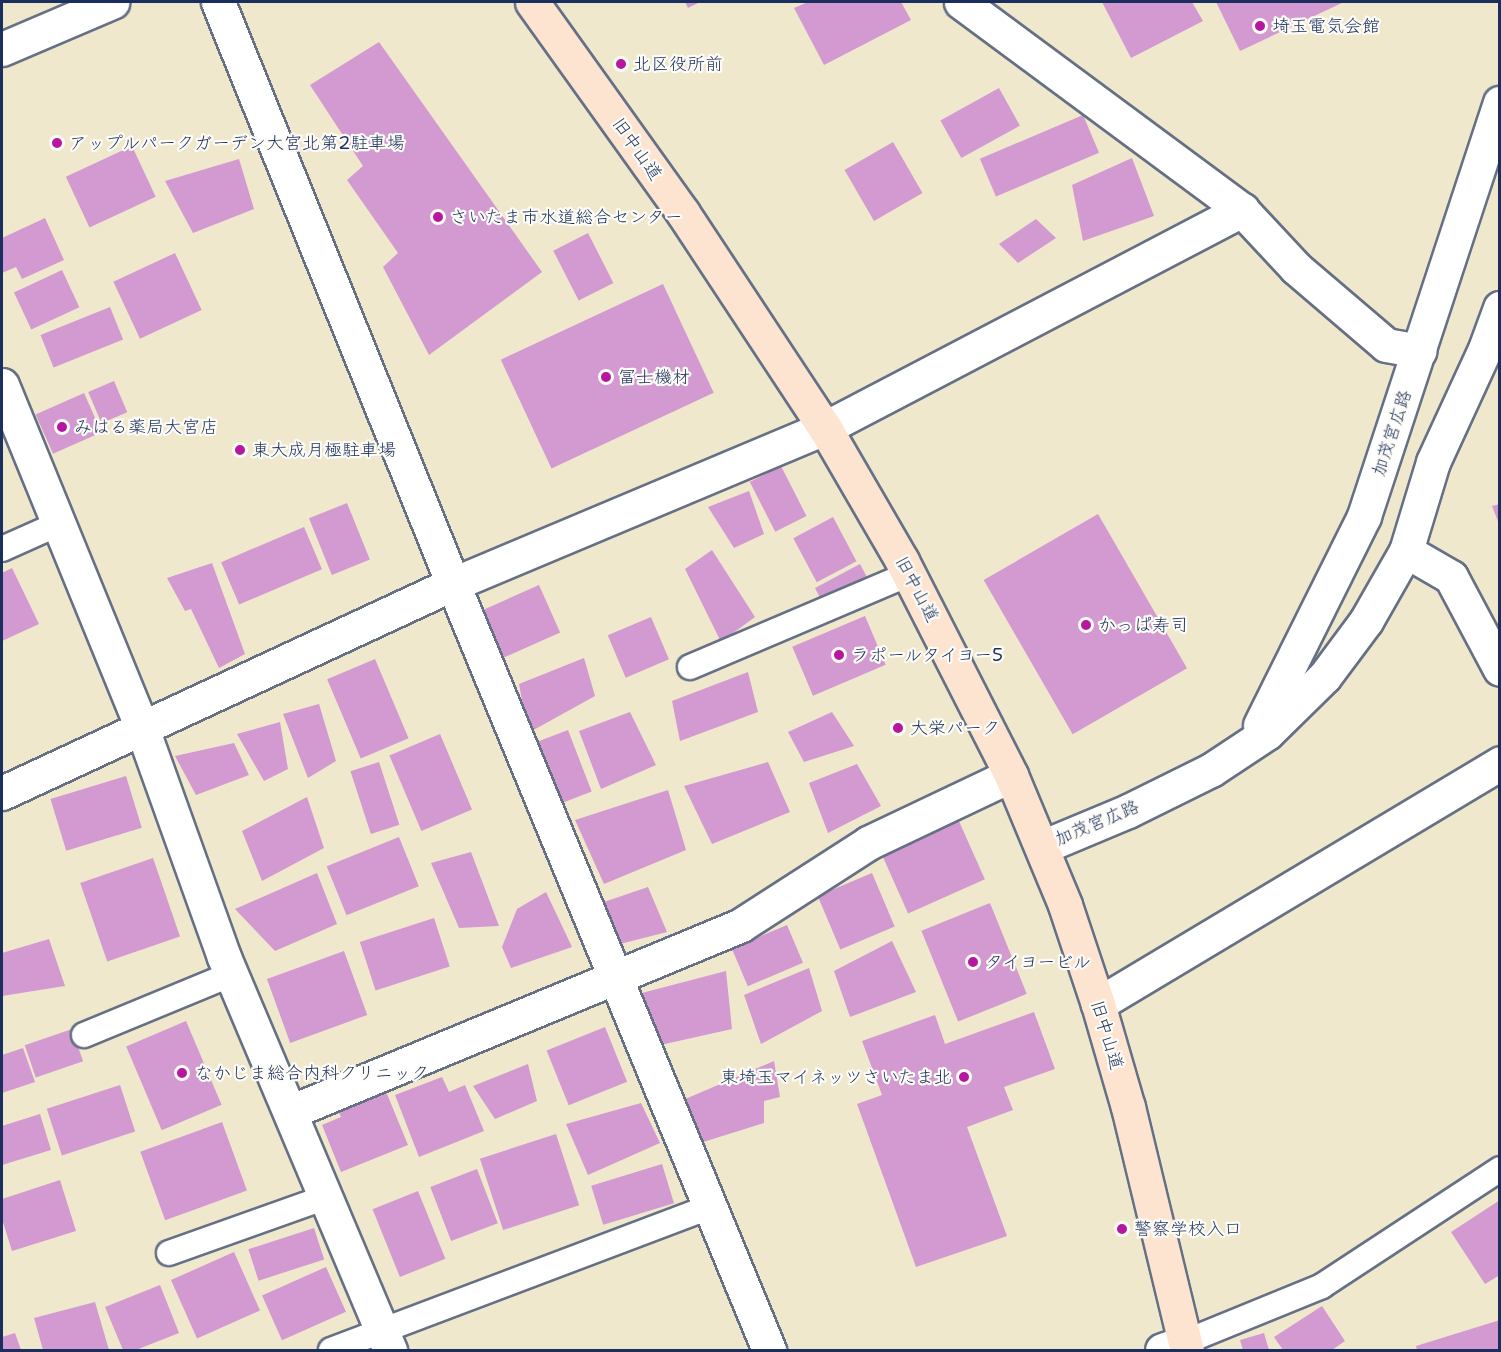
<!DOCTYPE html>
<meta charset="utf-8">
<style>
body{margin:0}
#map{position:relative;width:1501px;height:1352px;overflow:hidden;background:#efe8cd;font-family:"Shantell Sans","Klee One",sans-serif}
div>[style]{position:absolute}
.building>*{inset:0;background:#d29ad0;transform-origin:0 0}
.roads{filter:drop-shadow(2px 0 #657085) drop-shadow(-2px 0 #657085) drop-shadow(0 2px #657085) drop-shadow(0 -2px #657085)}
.service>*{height:24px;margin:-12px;padding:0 12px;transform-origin:12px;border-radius:12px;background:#fff}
.minor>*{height:33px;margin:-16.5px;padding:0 16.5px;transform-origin:16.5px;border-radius:16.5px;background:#fff}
.tertiary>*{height:33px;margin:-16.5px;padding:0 16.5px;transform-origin:16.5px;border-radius:16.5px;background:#fff}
.secondary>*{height:33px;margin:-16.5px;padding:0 16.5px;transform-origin:16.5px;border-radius:16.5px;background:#fde4d1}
.dots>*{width:16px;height:16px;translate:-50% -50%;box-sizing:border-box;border:3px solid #fdfcf7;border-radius:50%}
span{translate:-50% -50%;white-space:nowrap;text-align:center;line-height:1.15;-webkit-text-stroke:4.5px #fdfcf7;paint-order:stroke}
.poi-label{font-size:18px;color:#1b2f5e}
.left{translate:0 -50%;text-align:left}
.right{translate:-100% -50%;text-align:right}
.street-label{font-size:18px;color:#1b2f5e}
.frame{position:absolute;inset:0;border:3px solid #1b2f5e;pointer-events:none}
</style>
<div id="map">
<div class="building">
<i style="clip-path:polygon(685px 2px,700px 2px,688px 8px)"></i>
<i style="clip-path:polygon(808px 2px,901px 2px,911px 20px,824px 65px,794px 8px)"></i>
<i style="clip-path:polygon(1102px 2px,1192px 2px,1203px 21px,1131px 58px)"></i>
<i style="clip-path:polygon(1216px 2px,1344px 2px,1240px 51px)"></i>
<i style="clip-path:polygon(379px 42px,542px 272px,429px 355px,383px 267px,398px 253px,347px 180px,363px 166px,310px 85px)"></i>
<i style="left:999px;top:88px;width:43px;height:67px;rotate:61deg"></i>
<i style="left:1083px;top:115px;width:41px;height:112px;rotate:67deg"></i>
<i style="left:893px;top:142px;width:59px;height:56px;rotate:60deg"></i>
<i style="left:132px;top:146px;width:56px;height:73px;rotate:65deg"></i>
<i style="clip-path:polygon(1132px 158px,1154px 216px,1083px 241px,1072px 185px)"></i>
<i style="clip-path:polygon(239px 159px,254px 209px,193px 233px,165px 181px)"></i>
<i style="clip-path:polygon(45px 218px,64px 260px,22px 279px,16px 267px,2px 273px,2px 238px)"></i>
<i style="clip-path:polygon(1036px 219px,1056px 238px,1018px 263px,999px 244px)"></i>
<i style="left:588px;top:233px;width:56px;height:39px;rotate:63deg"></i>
<i style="left:175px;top:253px;width:63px;height:68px;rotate:65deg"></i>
<i style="left:62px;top:270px;width:41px;height:53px;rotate:65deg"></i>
<i style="left:663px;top:284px;width:120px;height:179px;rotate:65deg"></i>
<i style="left:110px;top:307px;width:35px;height:75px;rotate:68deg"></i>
<i style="left:114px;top:381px;width:34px;height:28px;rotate:67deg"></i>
<i style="left:84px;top:393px;width:43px;height:53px;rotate:66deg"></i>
<i style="left:781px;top:466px;width:56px;height:35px;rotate:63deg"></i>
<i style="clip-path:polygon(749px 491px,764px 534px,734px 548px,708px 507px)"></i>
<i style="left:347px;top:503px;width:61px;height:41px;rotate:68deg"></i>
<i style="clip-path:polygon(1500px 504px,1500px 524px,1499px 524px,1492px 506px)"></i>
<i style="left:1098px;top:514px;width:178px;height:132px;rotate:60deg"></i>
<i style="left:833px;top:517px;width:50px;height:45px;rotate:62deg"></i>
<i style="left:304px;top:527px;width:46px;height:90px;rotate:67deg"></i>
<i style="clip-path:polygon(712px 550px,755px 617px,721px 642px,685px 569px)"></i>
<i style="clip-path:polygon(212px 563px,245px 654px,219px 668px,191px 609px,185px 611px,167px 578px)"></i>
<i style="left:860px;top:564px;width:15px;height:51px;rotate:62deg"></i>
<i style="clip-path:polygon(12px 568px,39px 624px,2px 641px,2px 573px)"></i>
<i style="left:539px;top:585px;width:52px;height:67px;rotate:66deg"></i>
<i style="left:865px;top:616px;width:53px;height:79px;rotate:67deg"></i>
<i style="left:651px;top:617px;width:46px;height:47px;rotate:67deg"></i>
<i style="clip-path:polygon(584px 658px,595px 696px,528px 733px,519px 684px)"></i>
<i style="left:375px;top:659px;width:86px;height:52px;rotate:67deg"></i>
<i style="clip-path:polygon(748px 672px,758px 712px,680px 741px,672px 701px)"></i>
<i style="clip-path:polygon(319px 704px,336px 761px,308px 778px,283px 714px)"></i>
<i style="clip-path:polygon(630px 712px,656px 765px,601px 789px,579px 731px)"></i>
<i style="clip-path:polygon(832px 712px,854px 746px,804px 762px,788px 732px)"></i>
<i style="clip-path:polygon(280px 722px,288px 769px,264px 781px,237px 734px)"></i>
<i style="left:568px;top:730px;width:66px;height:42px;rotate:69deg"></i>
<i style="left:440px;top:734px;width:82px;height:55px;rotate:67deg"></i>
<i style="clip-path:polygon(234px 743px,249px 775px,196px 795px,175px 756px)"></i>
<i style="left:379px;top:762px;width:66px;height:30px;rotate:72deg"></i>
<i style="clip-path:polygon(768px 762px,790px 812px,712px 844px,684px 786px)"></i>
<i style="clip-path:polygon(857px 764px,881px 806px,828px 833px,809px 783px)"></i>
<i style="left:126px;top:776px;width:54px;height:79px;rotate:73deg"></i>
<i style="clip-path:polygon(668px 790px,686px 850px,604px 884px,575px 820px)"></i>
<i style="clip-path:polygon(307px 797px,324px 848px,262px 881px,242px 831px)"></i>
<i style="left:958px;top:819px;width:66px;height:84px;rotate:66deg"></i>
<i style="left:399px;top:837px;width:53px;height:78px;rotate:68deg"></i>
<i style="clip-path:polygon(471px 852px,499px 926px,459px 928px,431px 863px)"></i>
<i style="left:153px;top:858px;width:83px;height:77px;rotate:71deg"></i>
<i style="clip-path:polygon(317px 873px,337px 924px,275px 951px,235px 909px)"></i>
<i style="left:872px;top:873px;width:58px;height:59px;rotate:67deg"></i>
<i style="clip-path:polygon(648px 887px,667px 932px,616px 945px,595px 905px)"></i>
<i style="clip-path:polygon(546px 892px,572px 947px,511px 968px,502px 947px,517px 909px)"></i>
<i style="left:990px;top:903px;width:98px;height:74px;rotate:68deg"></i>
<i style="left:434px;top:918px;width:51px;height:78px;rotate:72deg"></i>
<i style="left:787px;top:925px;width:41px;height:60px;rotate:67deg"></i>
<i style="clip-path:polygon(49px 939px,65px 986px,2px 996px,2px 953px)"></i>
<i style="clip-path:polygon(892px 941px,916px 992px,850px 1017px,834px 971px)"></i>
<i style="left:344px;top:951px;width:68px;height:82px;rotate:70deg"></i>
<i style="clip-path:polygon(809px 968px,822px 1011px,761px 1044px,744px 995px)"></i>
<i style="clip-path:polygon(726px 971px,732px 1029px,656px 1046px,638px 994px)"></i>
<i style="clip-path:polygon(1034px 1012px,1055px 1069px,1004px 1087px,1013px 1110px,967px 1127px,1007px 1236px,916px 1267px,857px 1104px,882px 1095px,862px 1041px,935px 1015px,945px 1044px)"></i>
<i style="left:186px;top:1021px;width:91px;height:65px;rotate:67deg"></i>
<i style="left:605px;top:1027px;width:59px;height:63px;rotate:68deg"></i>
<i style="left:72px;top:1029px;width:34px;height:50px;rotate:71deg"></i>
<i style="clip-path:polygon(23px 1048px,35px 1082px,2px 1093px,2px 1055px)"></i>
<i style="clip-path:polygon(774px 1061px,780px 1097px,764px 1101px,764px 1123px,700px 1143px,683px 1100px)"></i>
<i style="clip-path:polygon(528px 1064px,537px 1101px,495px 1119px,473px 1086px)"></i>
<i style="clip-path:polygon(442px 1077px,449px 1092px,465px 1085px,484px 1131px,419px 1157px,395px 1095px)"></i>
<i style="left:120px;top:1085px;width:49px;height:77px;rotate:72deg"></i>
<i style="clip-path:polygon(385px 1089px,408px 1145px,341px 1172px,322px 1125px,341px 1117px,337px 1108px)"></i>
<i style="clip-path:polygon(641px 1103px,660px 1143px,588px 1175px,566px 1124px)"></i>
<i style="clip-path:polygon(40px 1114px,51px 1150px,2px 1165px,2px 1126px)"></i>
<i style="left:222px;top:1122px;width:73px;height:87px;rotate:70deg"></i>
<i style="left:556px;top:1134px;width:75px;height:80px;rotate:72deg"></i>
<i style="left:662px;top:1164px;width:41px;height:74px;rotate:73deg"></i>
<i style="left:477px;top:1169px;width:58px;height:50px;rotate:69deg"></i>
<i style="clip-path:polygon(60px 1180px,76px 1231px,12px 1251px,2px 1219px,2px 1199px)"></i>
<i style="left:418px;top:1191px;width:73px;height:49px;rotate:68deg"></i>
<i style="clip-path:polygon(1500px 1200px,1500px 1275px,1485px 1284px,1451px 1232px)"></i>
<i style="left:314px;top:1228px;width:33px;height:69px;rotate:72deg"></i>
<i style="left:234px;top:1252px;width:64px;height:69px;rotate:66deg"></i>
<i style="left:326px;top:1267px;width:49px;height:70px;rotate:66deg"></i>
<i style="clip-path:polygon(160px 1285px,179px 1333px,136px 1350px,123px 1350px,105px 1307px)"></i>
<i style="clip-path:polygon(95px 1302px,109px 1350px,43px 1350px,34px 1318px)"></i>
<i style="clip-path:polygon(1322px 1306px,1345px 1341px,1332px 1350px,1283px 1350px,1274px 1337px)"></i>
<i style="clip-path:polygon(1500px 1320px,1500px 1350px,1417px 1350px,1416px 1346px)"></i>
<i style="clip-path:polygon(15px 1333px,21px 1350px,2px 1350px,2px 1337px)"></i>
<i style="clip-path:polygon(1264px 1333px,1269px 1350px,1243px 1350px,1240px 1340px)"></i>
</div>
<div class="roads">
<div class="service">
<i style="left:2px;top:549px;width:61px;rotate:-24.1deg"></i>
<i style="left:690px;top:667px;width:238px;rotate:-23deg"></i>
<i style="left:84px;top:1035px;width:160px;rotate:-22.4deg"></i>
<i style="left:169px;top:1253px;width:167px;rotate:-19.6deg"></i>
<i style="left:1185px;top:1342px;width:148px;rotate:-22.2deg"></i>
<i style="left:1322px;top:1286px;width:213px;rotate:-33.3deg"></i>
<i style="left:331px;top:1350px;width:405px;rotate:-20.7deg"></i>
</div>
<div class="minor">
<i style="left:218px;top:2px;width:628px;rotate:68.01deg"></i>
<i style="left:453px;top:584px;width:829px;rotate:67.58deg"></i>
<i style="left:2px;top:49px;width:120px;rotate:-23.1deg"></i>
<i style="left:2px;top:385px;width:370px;rotate:67.8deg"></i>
<i style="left:142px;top:728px;width:243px;rotate:70.3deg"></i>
<i style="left:224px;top:957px;width:427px;rotate:67.1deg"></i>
<i style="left:2px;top:793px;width:497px;rotate:-24.9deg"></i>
<i style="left:453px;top:584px;width:403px;rotate:-22.8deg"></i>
<i style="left:825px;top:428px;width:471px;rotate:-27.6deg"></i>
<i style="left:1098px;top:1004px;width:469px;rotate:-30.9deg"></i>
<i style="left:290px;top:1112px;width:488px;rotate:-22.5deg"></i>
<i style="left:741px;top:925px;width:151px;rotate:-32.8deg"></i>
<i style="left:868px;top:843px;width:158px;rotate:-25.4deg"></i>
<i style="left:1162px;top:1350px;width:24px;rotate:-19deg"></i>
</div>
<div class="tertiary">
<i style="left:961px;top:2px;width:350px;rotate:36.5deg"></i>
<i style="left:1242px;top:210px;width:79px;rotate:47deg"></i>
<i style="left:1296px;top:268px;width:118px;rotate:40.5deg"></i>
<i style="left:1386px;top:345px;width:34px;rotate:10deg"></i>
<i style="left:1406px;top:551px;width:52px;rotate:30deg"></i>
<i style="left:1451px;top:577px;width:104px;rotate:62deg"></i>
<i style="left:1260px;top:725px;width:233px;rotate:-63.5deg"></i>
<i style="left:1364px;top:516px;width:435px;rotate:-71.8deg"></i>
<i style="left:1042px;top:847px;width:93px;rotate:-22.7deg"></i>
<i style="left:1128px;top:811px;width:93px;rotate:-26.3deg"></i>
<i style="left:1211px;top:770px;width:67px;rotate:-33.5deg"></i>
<i style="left:1267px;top:733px;width:81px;rotate:-44.5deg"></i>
<i style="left:1325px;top:676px;width:69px;rotate:-53.3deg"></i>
<i style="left:1366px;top:621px;width:81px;rotate:-60.3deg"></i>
<i style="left:1406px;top:551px;width:93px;rotate:-73.1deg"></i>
<i style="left:1433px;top:462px;width:124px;rotate:-65.3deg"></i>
<i style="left:1485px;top:349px;width:44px;rotate:-69.9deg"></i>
</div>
<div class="secondary">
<i style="left:532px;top:2px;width:259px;rotate:54.4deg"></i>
<i style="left:683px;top:213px;width:258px;rotate:56.6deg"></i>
<i style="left:825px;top:428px;width:154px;rotate:59.9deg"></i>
<i style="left:902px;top:561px;width:240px;rotate:63deg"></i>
<i style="left:1011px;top:775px;width:141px;rotate:67.4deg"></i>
<i style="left:1065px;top:905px;width:104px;rotate:71.6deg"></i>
<i style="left:1098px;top:1004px;width:107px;rotate:73.8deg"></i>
<i style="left:1128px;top:1107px;width:250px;rotate:76.4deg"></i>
</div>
</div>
<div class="dots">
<i style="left:1260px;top:26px;background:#b5179e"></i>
<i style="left:621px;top:64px;background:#b5179e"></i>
<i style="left:57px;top:143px;background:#b5179e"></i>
<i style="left:438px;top:217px;background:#b5179e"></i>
<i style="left:606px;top:377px;background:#b5179e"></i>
<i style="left:62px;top:427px;background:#b5179e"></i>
<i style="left:240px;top:450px;background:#b5179e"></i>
<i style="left:1086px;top:625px;background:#b5179e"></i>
<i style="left:839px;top:655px;background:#b5179e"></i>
<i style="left:898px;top:728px;background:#b5179e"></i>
<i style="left:973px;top:962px;background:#b5179e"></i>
<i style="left:182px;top:1073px;background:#b5179e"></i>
<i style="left:964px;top:1077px;background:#b5179e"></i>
<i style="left:1122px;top:1229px;background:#b5179e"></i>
</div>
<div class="poi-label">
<span class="left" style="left:1272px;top:26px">埼玉電気会館</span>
<span class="left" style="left:633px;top:64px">北区役所前</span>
<span class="left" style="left:69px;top:143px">アップルパークガーデン大宮北第2駐車場</span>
<span class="left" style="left:450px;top:217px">さいたま市水道総合センター</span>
<span class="left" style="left:618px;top:377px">冨士機材</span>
<span class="left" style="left:74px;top:427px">みはる薬局大宮店</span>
<span class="left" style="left:252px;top:450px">東大成月極駐車場</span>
<span class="left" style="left:1098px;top:625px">かっぱ寿司</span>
<span class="left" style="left:851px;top:655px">ラポールタイヨー5</span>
<span class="left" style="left:910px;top:728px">大栄パーク</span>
<span class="left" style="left:985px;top:962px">タイヨービル</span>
<span class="left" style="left:195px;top:1073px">なかじま総合内科クリニック</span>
<span class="right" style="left:952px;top:1077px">東埼玉マイネッツさいたま北</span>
<span class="left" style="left:1134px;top:1229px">警察学校入口</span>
</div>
<div class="street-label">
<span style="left:637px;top:149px;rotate:55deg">旧中山道</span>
<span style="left:1392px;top:433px;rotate:-72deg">加茂宮広路</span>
<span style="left:917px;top:589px;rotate:62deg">旧中山道</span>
<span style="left:1097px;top:823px;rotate:-23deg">加茂宮広路</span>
<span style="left:1107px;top:1035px;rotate:73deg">旧中山道</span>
</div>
<div class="frame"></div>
</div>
